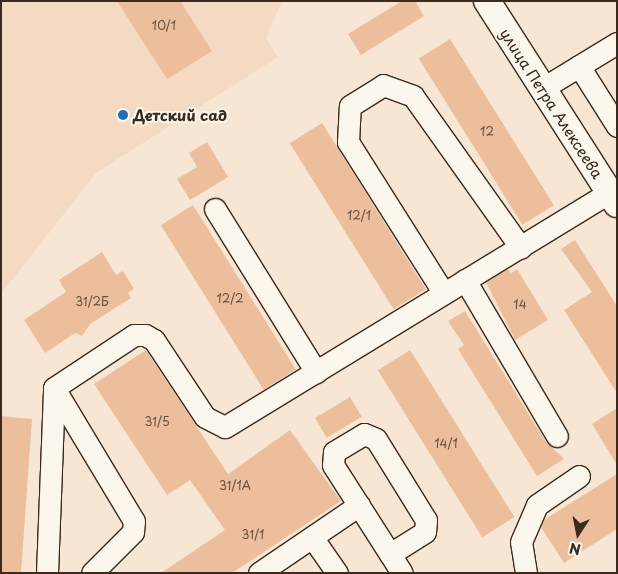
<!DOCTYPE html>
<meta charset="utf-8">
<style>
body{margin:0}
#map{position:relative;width:618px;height:574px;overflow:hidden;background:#f7e6d4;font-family:"Playpen Sans",sans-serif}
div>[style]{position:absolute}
.built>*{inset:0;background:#f4dac3}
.building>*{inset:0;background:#edbe9c;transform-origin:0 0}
.roads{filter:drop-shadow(1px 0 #3b2a1e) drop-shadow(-1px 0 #3b2a1e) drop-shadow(0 1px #3b2a1e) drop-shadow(0 -1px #3b2a1e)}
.minor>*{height:21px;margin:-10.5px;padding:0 10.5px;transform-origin:10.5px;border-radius:10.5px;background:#fbf7ec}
.major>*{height:26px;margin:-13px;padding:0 13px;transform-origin:13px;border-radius:13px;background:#fbf7ec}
.dots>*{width:14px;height:14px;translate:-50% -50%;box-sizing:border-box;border:2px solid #fbf7ec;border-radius:50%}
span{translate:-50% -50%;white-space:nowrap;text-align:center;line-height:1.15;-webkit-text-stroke:4px #fbf7ec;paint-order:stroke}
.number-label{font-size:12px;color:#684f3e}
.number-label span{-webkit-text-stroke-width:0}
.street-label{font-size:15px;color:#3b2a1e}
.poi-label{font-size:15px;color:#3b2a1e;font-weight:700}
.left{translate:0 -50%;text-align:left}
.frame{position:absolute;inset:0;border:2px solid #3b2a1e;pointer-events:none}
.north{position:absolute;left:553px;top:509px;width:50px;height:50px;-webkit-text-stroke:4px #fbf7ec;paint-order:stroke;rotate:191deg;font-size:14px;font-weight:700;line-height:20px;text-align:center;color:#3b2a1e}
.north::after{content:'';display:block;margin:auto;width:18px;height:22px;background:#3b2a1e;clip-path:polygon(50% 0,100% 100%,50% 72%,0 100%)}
</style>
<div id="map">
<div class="built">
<i style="clip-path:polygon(1px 1px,282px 1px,266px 38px,278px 57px,96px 173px,1px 294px)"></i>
</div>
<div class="building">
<i style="clip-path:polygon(117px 1px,180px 1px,212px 51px,167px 79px)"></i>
<i style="clip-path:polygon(402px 1px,415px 1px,424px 16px,361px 55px,348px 34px)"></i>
<i style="left:450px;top:39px;width:196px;height:37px;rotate:58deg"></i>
<i style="left:322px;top:123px;width:196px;height:38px;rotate:58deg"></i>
<i style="clip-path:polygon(207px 142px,228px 177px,190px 200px,177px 179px,197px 167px,189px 153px)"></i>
<i style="left:193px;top:205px;width:194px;height:38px;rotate:58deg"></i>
<i style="clip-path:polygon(575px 240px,617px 306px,617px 393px,564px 310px,592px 292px,561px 249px)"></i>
<i style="clip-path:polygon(102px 252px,116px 275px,123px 271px,134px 289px,128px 293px,131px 298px,90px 324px,82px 336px,75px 333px,45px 353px,24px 320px,66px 292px,59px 280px)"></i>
<i style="clip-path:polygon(508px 269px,511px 273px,517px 269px,548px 320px,515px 340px,486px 282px)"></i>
<i style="clip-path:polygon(465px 311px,546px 442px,564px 459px,537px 476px,458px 349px,464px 345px,448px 321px)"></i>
<i style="clip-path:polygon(146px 350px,228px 474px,290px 430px,341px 501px,232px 573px,161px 573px,225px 530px,190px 480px,167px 495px,94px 384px)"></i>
<i style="left:410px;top:350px;width:197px;height:38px;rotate:58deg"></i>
<i style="left:350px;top:397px;width:23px;height:41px;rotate:59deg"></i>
<i style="clip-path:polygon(617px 408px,617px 465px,592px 424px)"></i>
<i style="clip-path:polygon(1px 416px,32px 419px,21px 573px,1px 573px)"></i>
<i style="clip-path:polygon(617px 474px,617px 529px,564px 563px,541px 527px,544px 520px)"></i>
</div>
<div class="roads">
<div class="minor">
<i style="left:579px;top:66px;width:71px;rotate:57.7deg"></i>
<i style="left:543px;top:88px;width:87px;rotate:-31.3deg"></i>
<i style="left:215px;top:209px;width:192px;rotate:58.2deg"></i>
<i style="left:465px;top:280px;width:181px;rotate:59.5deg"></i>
<i style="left:443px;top:292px;width:178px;rotate:-122.3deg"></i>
<i style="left:348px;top:142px;width:36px;rotate:-87deg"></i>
<i style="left:350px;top:106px;width:39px;rotate:-32deg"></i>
<i style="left:383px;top:85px;width:32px;rotate:20deg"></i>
<i style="left:413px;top:96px;width:186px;rotate:54.6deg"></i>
<i style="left:54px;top:388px;width:96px;rotate:-33.5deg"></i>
<i style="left:134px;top:335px;width:11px"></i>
<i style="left:145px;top:335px;width:10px;rotate:29deg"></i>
<i style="left:154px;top:340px;width:92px;rotate:56.5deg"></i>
<i style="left:205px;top:417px;width:22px;rotate:27deg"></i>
<i style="left:225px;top:427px;width:450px;rotate:-31.4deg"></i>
<i style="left:312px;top:537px;width:44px;rotate:55.2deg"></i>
<i style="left:390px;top:554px;width:41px;rotate:-32.2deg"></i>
<i style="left:425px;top:532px;width:12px;rotate:-85deg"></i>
<i style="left:426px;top:520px;width:95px;rotate:-121.7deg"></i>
<i style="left:376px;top:439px;width:13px;rotate:-157deg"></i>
<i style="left:364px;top:434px;width:35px;rotate:149deg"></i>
<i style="left:334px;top:452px;width:13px;rotate:94deg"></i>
<i style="left:333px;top:465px;width:106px;rotate:57.4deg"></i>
<i style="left:390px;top:554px;width:22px;rotate:58deg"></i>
<i style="left:47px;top:573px;width:185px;rotate:-87.8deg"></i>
<i style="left:54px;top:388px;width:155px;rotate:59deg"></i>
<i style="left:134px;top:521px;width:11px;rotate:95deg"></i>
<i style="left:133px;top:532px;width:58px;rotate:135deg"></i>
<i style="left:259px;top:573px;width:121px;rotate:-34.2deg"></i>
<i style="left:526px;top:573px;width:31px;rotate:-99deg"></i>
<i style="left:521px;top:542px;width:40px;rotate:-66.6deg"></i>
<i style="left:537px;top:505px;width:51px;rotate:-34.6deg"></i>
</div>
<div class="major">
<i style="left:487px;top:1px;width:241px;rotate:57.4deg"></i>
</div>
</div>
<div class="dots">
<i style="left:123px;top:115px;background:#1f6fb2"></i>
</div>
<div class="number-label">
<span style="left:164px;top:26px">10/1</span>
<span style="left:487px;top:132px">12</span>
<span style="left:359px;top:216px">12/1</span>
<span style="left:230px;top:299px">12/2</span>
<span style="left:92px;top:302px">31/2Б</span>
<span style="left:520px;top:305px">14</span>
<span style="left:157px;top:422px">31/5</span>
<span style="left:446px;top:444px">14/1</span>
<span style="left:235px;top:486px">31/1А</span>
<span style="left:253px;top:535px">31/1</span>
</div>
<div class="street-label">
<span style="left:552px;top:103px;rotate:57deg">улица Петра Алексеева</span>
</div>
<div class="poi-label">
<span class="left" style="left:133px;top:115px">Детский сад</span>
</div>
<div class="frame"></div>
<div class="north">N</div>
</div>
